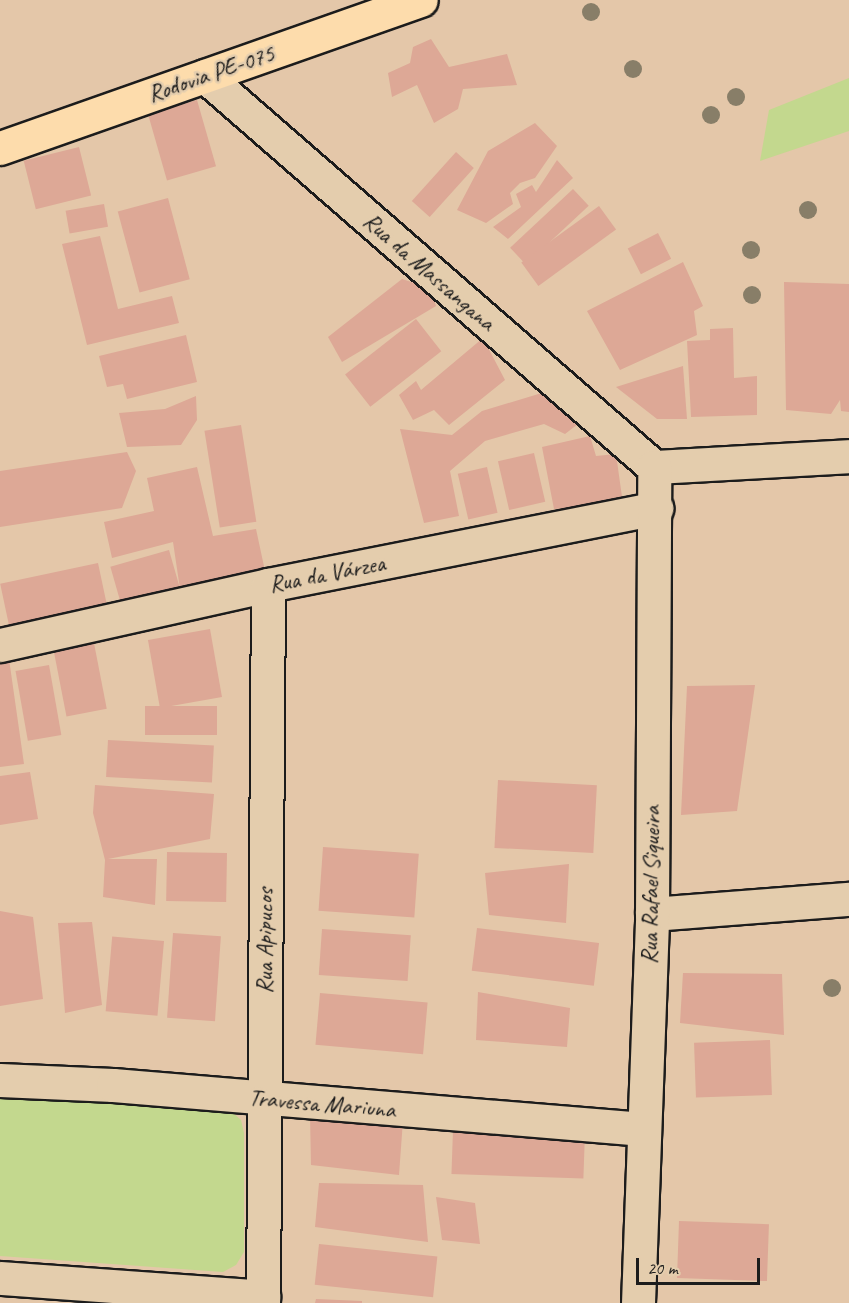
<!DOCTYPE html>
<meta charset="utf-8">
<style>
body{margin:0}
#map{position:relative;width:849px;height:1303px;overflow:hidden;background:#e4c7a9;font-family:Caveat,sans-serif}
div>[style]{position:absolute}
.green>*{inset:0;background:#c3d88e}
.building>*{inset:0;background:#dda896;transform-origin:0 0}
.roads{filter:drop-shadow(2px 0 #1c1c1c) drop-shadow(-2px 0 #1c1c1c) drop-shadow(0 2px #1c1c1c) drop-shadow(0 -2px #1c1c1c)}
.minor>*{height:33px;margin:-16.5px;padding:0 16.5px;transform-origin:16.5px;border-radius:16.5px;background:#e4cdad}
.major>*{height:33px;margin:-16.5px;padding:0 16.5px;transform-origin:16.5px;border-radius:16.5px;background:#fddcac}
.trees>*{width:18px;height:18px;margin:-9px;border-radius:50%;background:#887e68}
span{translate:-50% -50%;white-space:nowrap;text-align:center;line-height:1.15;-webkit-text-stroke:5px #e4cdad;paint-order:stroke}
.street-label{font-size:24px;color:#1c1c1c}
.scale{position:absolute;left:636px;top:1258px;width:124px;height:27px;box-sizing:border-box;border:3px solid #1c1c1c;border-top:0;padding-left:8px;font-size:18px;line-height:21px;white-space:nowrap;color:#1c1c1c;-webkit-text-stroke:4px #e4cdad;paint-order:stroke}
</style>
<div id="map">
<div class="green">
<i style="clip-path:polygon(849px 78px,849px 131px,760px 161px,769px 110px)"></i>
<i style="clip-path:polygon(0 1096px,232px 1112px,241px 1120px,244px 1133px,244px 1252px,236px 1265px,223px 1272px,0 1256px)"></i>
</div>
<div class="building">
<i style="clip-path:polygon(431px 39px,449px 67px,507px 54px,517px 85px,463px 89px,458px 109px,434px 123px,417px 85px,392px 97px,388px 73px,410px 63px,413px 47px)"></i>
<i style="left:197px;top:100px;width:69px;height:51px;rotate:74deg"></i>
<i style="clip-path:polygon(535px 123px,557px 146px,535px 178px,520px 183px,510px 193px,513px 204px,486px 223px,457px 210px,488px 151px)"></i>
<i style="left:79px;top:147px;width:50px;height:57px;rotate:76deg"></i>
<i style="left:456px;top:152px;width:24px;height:66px;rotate:42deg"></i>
<i style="clip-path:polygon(557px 160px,573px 178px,508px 239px,493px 227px,521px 207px,516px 194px,532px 185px,536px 192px)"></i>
<i style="left:573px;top:189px;width:23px;height:86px;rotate:47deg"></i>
<i style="left:168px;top:198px;width:84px;height:52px;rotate:75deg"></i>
<i style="left:104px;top:204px;width:23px;height:39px;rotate:80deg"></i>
<i style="left:599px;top:206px;width:29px;height:96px;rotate:54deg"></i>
<i style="left:658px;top:233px;width:29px;height:34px;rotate:63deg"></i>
<i style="clip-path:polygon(100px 236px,118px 309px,172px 296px,179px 323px,87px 345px,62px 244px)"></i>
<i style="clip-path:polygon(683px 262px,703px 306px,694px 311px,697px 335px,620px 370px,587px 311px)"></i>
<i style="clip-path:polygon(402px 279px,430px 288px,436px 306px,342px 362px,328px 337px)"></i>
<i style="clip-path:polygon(784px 282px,849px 284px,849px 412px,841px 411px,840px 400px,831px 414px,786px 410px)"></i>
<i style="left:416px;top:319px;width:41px;height:90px;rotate:52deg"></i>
<i style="clip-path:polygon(733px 328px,734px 378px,757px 376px,757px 415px,691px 417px,687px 341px,710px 340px,710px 329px)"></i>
<i style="clip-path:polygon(186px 335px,197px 382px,127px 399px,123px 384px,107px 387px,99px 356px)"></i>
<i style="clip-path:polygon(483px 338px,505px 380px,449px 425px,434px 410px,413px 420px,399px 395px,416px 381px,421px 390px)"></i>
<i style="clip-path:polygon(683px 366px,687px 419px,657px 419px,616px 387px)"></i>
<i style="clip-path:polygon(545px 392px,578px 424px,565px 434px,544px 424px,485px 441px,450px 471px,459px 516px,424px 523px,400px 429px,452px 435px,482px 411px)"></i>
<i style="clip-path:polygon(196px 396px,197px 420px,181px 445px,127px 447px,119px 413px,165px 409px)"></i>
<i style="left:241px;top:425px;width:98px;height:37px;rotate:81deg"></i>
<i style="clip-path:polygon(590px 436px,596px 456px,616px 454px,623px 504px,554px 509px,542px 447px)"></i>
<i style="clip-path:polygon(127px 452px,136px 471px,122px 508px,0 527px,0 471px)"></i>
<i style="left:534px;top:453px;width:50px;height:37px;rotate:77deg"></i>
<i style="clip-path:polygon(197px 467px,213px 536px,256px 529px,268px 585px,180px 589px,173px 542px,112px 558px,104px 522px,154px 511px,147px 478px)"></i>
<i style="left:487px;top:467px;width:47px;height:30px;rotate:77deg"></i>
<i style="left:169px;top:550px;width:41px;height:61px;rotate:74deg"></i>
<i style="left:98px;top:563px;width:60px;height:100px;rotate:78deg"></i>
<i style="left:210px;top:629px;width:69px;height:63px;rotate:80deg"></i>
<i style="left:93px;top:638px;width:72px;height:41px;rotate:79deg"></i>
<i style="clip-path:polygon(9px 659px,24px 764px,0 767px,0 660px)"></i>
<i style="left:49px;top:665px;width:71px;height:34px;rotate:80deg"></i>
<i style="clip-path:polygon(755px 685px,737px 811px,681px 815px,687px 686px)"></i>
<i style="left:217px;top:706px;width:29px;height:72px;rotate:90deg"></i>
<i style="left:108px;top:740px;width:106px;height:37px;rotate:3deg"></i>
<i style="clip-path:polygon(30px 772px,38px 819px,0 825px,0 776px)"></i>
<i style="left:498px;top:780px;width:99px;height:68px;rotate:3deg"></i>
<i style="clip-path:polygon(95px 785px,214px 794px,210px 839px,108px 859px,157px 859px,155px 905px,103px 897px,105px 860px,93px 813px)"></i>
<i style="left:323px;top:847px;width:96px;height:64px;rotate:4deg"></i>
<i style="left:227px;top:853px;width:49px;height:60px;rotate:91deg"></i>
<i style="clip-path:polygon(569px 864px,566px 923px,489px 915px,485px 873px)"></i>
<i style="clip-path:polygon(0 911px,33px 917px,43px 999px,0 1006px)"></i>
<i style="clip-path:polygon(92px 922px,102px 1005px,65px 1013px,58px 923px)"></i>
<i style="left:477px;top:928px;width:123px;height:43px;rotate:7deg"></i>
<i style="left:322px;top:929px;width:89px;height:46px;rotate:4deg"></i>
<i style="left:173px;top:933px;width:48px;height:85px;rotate:4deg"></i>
<i style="left:164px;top:941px;width:75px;height:52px;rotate:95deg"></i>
<i style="clip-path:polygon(683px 973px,782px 974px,784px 1035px,680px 1023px)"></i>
<i style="clip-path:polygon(478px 992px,570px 1008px,567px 1047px,476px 1040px)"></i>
<i style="left:320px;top:993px;width:108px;height:52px;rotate:5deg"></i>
<i style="left:770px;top:1040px;width:55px;height:76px;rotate:88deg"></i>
<i style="clip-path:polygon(310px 1115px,403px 1120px,399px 1175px,311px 1165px)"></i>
<i style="left:453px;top:1130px;width:132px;height:44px;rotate:2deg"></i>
<i style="clip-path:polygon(319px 1183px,423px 1185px,428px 1242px,315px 1227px)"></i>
<i style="clip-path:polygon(436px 1197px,475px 1203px,480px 1244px,442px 1240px)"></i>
<i style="left:679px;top:1221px;width:90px;height:57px;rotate:2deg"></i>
<i style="left:319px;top:1244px;width:119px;height:41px;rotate:6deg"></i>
<i style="clip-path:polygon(316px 1299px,362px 1301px,362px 1303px,315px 1303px)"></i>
</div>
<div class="roads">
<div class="minor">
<i style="left:205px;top:76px;width:595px;rotate:41.05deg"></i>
<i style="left:654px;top:467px;width:195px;rotate:-3.2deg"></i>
<i style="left:0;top:645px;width:275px;rotate:-12.6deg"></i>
<i style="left:268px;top:585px;width:396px;rotate:-11.2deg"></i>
<i style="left:652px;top:914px;width:198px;rotate:-4.4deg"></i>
<i style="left:0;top:1080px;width:113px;rotate:2.5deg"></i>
<i style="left:113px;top:1085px;width:532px;rotate:4.75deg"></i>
<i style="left:0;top:1278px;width:264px;rotate:4.1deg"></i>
<i style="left:263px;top:1303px;width:718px;rotate:-89.6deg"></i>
<i style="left:638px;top:1303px;width:389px;rotate:-87.9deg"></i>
<i style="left:652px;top:914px;width:447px;rotate:-89.7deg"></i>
</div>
<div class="major">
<i style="left:0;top:148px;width:446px;rotate:-19.4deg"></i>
</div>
</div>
<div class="trees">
<i style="left:591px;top:12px"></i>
<i style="left:633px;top:69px"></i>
<i style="left:736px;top:97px"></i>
<i style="left:711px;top:115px"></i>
<i style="left:808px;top:210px"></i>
<i style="left:751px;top:250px"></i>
<i style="left:752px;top:295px"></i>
<i style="left:832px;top:988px"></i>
</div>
<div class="street-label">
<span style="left:211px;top:74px;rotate:-19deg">Rodovia PE-075</span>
<span style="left:429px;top:272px;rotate:41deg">Rua da Massangana</span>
<span style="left:327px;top:574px;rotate:-11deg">Rua da Várzea</span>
<span style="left:651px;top:885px;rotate:-89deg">Rua Rafael Siqueira</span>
<span style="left:265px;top:941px;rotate:-90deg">Rua Apipucos</span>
<span style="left:322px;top:1104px;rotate:5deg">Travessa Mariuna</span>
</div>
<div class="scale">20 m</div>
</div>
